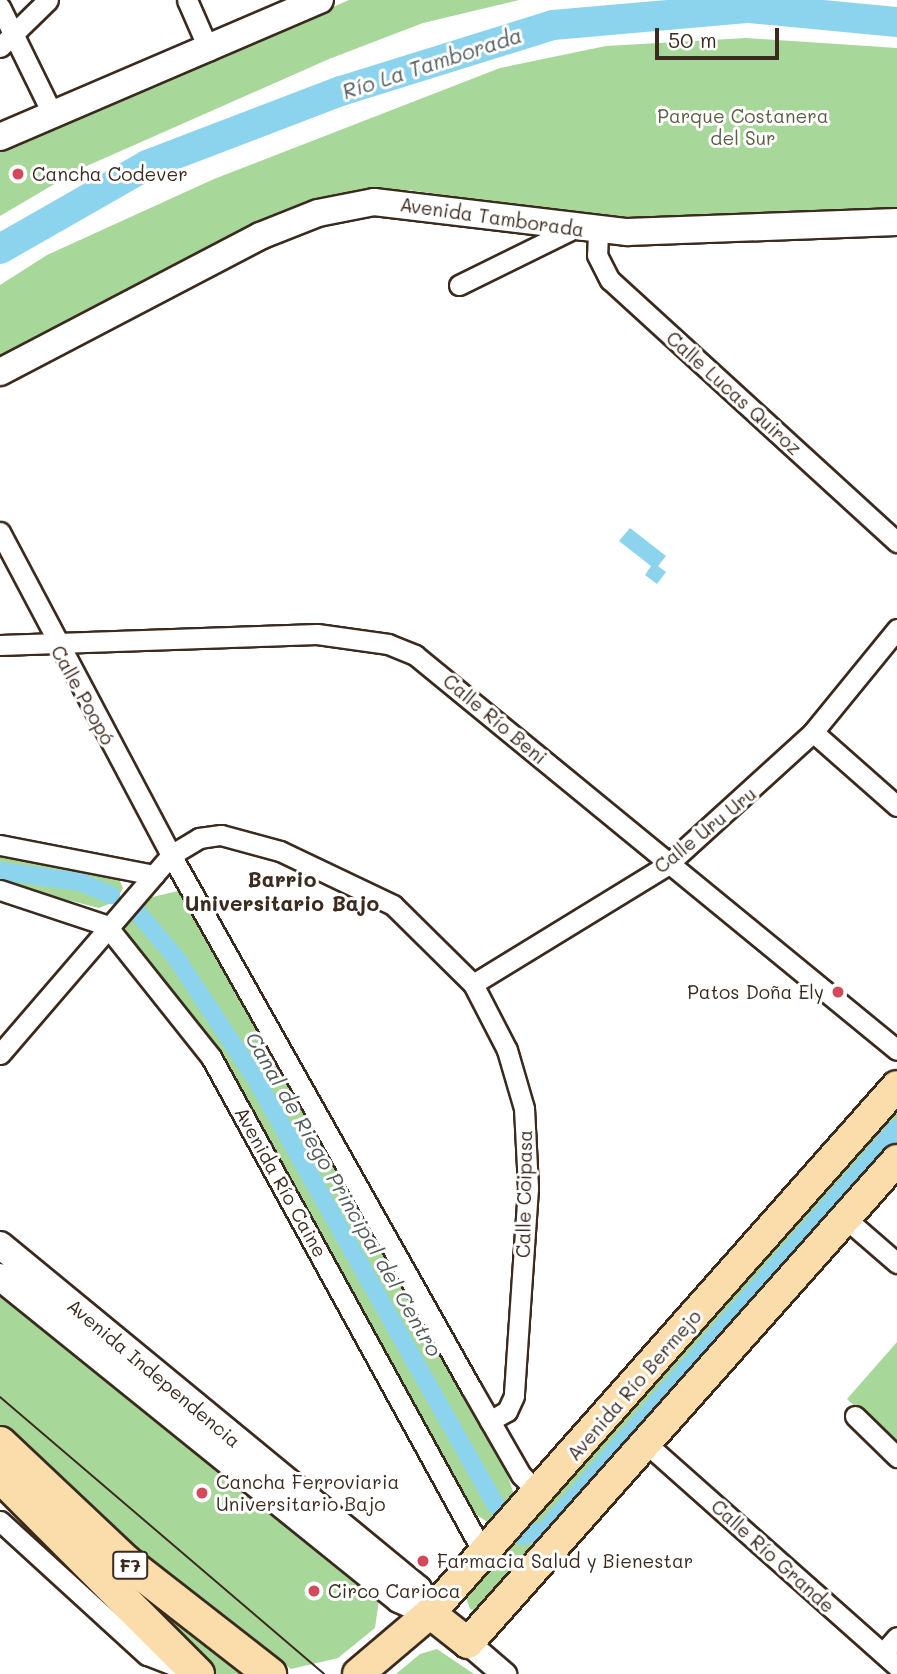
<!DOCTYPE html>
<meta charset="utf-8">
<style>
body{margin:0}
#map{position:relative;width:897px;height:1674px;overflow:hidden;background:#fff;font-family:Mali,sans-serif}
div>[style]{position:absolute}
.green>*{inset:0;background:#a7d899}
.water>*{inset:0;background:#8cd4ed}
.canal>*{height:18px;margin:-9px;padding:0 9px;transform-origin:9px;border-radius:9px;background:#8cd4ed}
.river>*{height:30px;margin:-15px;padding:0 15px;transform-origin:15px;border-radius:15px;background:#8cd4ed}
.roads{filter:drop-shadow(2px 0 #3b2a1e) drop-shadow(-2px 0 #3b2a1e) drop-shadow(0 2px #3b2a1e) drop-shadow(0 -2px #3b2a1e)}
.minor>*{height:19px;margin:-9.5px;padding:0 9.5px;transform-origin:9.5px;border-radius:9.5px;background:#fff}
.tertiary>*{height:23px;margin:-11.5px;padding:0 11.5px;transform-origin:11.5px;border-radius:11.5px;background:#fff}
.secondary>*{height:26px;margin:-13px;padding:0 13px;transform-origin:13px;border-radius:13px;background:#fff}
.primary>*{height:30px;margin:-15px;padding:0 15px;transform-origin:15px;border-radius:15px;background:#faddab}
.trunk>*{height:32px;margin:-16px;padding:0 16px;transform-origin:16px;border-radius:16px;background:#faddab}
.tram>*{height:2px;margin:-1px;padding:0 1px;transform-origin:1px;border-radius:1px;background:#3b2a1e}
.dots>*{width:19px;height:19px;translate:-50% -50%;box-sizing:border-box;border:4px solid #fff;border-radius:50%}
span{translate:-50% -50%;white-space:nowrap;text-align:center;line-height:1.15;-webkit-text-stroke:6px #fff;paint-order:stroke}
.shield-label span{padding:2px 5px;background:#fff;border:2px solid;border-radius:5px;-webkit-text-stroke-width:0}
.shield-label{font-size:18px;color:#3b2a1e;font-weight:700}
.park-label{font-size:19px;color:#5b5e43}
.poi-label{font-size:19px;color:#3b2a1e}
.left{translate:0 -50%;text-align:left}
.right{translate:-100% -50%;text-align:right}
.street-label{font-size:19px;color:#3b2a1e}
.water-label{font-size:21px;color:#535d5c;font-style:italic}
.neighbourhood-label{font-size:21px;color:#3b2a1e;font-weight:700}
.scale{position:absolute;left:655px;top:28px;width:124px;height:32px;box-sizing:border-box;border:4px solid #3b2a1e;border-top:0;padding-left:9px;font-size:21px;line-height:24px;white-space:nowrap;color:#3b2a1e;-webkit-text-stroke:5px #fff;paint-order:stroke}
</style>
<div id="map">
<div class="green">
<i style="clip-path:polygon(349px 0,519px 0,423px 23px,329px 59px,80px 169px,0 216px,0 151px)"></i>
<i style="clip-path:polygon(746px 38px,897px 48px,897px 208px,628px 221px,408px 190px,362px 193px,281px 212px,0 356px,0 285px,47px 255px,214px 179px,500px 68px,606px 46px)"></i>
<i style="clip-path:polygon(0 853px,118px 877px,123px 888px,116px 901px,99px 908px,0 883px)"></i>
<i style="clip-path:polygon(178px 891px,191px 903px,507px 1473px,515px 1498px,492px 1525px,472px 1512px,219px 1057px,132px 944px,125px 928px,129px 915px,148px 898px)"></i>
<i style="clip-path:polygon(897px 1105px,897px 1145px,479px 1612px,470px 1609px,465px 1595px)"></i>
<i style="clip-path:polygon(0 1289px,379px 1600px,375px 1628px,338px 1658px,291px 1669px,95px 1518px,0 1425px)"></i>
<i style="clip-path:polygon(897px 1342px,897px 1446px,847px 1399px)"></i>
<i style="clip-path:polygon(59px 1515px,256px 1674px,214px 1674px,158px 1604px,127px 1587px)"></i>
<i style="clip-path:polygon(437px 1649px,474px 1674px,396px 1674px,420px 1654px)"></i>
</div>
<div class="water">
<i style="clip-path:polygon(630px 528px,666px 556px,658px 566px,666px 572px,657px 584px,645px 575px,651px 566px,619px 541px)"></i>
</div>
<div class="canal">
<i style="left:0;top:871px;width:81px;rotate:7.8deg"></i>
<i style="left:80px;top:882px;width:34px;rotate:23deg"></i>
<i style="left:139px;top:914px;width:59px;rotate:49.8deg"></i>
<i style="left:177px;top:959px;width:140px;rotate:56.7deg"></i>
<i style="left:254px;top:1076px;width:493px;rotate:60.6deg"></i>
<i style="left:522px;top:1536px;width:24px;rotate:-15deg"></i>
<i style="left:545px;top:1530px;width:534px;rotate:-48.79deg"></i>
</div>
<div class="river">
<i style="left:0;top:249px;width:169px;rotate:-29.7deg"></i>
<i style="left:147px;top:165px;width:208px;rotate:-20.9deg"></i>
<i style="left:341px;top:91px;width:222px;rotate:-17.3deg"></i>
<i style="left:553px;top:25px;width:197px;rotate:-5deg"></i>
<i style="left:749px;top:8px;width:149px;rotate:5.4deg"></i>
</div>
<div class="roads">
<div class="minor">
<i style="left:187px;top:0;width:55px;rotate:66.3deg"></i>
<i style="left:0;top:7px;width:120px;rotate:63.9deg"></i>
<i style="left:0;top:47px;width:67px;rotate:-44.4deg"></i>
<i style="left:598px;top:231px;width:24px;rotate:92deg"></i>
<i style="left:597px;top:255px;width:28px;rotate:63deg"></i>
<i style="left:610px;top:280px;width:389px;rotate:42.4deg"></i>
<i style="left:459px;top:285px;width:125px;rotate:-26.2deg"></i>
<i style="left:0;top:532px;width:365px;rotate:62.1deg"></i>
<i style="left:171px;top:855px;width:612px;rotate:60.63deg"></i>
<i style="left:471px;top:1388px;width:100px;rotate:60.1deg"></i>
<i style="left:521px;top:1475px;width:25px;rotate:45deg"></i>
<i style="left:0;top:645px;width:317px;rotate:-2deg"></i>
<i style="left:317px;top:634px;width:72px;rotate:8deg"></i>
<i style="left:388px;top:644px;width:29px;rotate:22deg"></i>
<i style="left:415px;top:655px;width:623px;rotate:39.33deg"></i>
<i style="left:813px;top:732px;width:112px;rotate:41.4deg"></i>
<i style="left:0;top:845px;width:157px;rotate:11deg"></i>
<i style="left:0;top:890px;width:112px;rotate:18.3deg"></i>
<i style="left:106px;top:925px;width:169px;rotate:51.5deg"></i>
<i style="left:211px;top:1057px;width:567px;rotate:61.22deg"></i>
<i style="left:473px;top:984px;width:228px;rotate:-31.5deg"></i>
<i style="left:667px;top:865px;width:197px;rotate:-42.3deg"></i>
<i style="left:813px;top:732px;width:133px;rotate:-50.8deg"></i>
<i style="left:0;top:1054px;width:262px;rotate:-49.3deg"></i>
<i style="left:171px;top:855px;width:33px;rotate:-31deg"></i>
<i style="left:199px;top:838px;width:22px;rotate:-8deg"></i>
<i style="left:221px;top:835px;width:61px;rotate:15.2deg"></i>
<i style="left:280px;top:851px;width:125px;rotate:25.5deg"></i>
<i style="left:393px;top:905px;width:112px;rotate:44.6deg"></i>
<i style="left:473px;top:984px;width:74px;rotate:62.7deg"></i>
<i style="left:507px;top:1050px;width:60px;rotate:73.7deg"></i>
<i style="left:524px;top:1108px;width:80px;rotate:87.1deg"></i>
<i style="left:528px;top:1188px;width:208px;rotate:93.9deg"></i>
<i style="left:514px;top:1396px;width:17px;rotate:115deg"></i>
<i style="left:507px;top:1411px;width:20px;rotate:150deg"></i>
<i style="left:845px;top:1218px;width:69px;rotate:40.9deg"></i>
<i style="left:855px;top:1416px;width:59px;rotate:44.3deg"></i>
<i style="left:649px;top:1446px;width:332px;rotate:41.6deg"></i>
<i style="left:0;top:1521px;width:199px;rotate:42.4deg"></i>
<i style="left:147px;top:1655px;width:42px;rotate:21deg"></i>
<i style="left:883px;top:1653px;width:21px;rotate:-49deg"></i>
</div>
<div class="tertiary">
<i style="left:468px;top:1643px;width:48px;rotate:40.7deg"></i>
</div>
<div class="secondary">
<i style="left:0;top:137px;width:348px;rotate:-23.2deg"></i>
<i style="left:0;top:372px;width:293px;rotate:-27.6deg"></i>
<i style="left:260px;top:236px;width:62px;rotate:-21.6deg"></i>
<i style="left:318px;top:213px;width:57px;rotate:-11.1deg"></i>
<i style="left:374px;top:202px;width:255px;rotate:6.8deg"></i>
<i style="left:627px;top:232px;width:270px;rotate:-2.1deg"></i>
<i style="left:0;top:1245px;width:541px;rotate:39.45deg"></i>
<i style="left:418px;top:1589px;width:27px;rotate:63deg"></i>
<i style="left:0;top:1277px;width:513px;rotate:38.9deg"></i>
<i style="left:399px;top:1599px;width:34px;rotate:24deg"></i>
</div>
<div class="primary">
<i style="left:430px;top:1613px;width:48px;rotate:38.3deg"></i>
<i style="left:468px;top:1643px;width:646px;rotate:-48.39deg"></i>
<i style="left:358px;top:1674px;width:94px;rotate:-40.3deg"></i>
<i style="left:430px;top:1613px;width:704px;rotate:-48.45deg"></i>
</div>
<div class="trunk">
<i style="left:0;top:1443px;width:172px;rotate:43.3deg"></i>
<i style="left:125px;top:1561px;width:184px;rotate:37.9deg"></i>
<i style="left:0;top:1476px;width:280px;rotate:45deg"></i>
</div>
</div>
<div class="tram">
<i style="left:0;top:1397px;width:426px;rotate:40.5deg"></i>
</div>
<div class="dots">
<i style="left:18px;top:174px;background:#d1495b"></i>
<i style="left:838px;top:992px;background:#d1495b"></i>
<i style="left:202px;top:1493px;background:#d1495b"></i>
<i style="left:423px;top:1561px;background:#d1495b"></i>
<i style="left:314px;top:1591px;background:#d1495b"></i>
</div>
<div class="shield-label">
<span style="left:130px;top:1565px">F7</span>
</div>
<div class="park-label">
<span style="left:743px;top:127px">Parque Costanera<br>del Sur</span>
</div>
<div class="poi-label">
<span class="left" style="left:32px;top:174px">Cancha Codever</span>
<span class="right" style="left:824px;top:992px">Patos Doña Ely</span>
<span class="left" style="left:216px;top:1493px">Cancha Ferroviaria<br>Universitario Bajo</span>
<span class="left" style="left:437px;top:1561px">Farmacia Salud y Bienestar</span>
<span class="left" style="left:328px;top:1591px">Circo Carioca</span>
</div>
<div class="street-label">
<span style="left:492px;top:217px;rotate:8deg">Avenida Tamborada</span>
<span style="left:734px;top:393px;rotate:42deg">Calle Lucas Quiroz</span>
<span style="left:83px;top:695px;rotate:61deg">Calle Poopó</span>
<span style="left:495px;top:719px;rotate:40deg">Calle Río Beni</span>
<span style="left:705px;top:830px;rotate:-39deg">Calle Uru Uru</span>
<span style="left:281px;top:1182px;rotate:61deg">Avenida Río Caine</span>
<span style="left:524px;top:1194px;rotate:-89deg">Calle Coipasa</span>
<span style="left:154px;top:1373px;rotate:40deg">Avenida Independencia</span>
<span style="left:634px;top:1385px;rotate:-49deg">Avenida Río Bermejo</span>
<span style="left:773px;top:1556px;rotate:42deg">Calle Río Grande</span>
</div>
<div class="water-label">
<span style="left:432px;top:63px;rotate:-18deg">Río La Tamborada</span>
<span style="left:344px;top:1194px;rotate:60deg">Canal de Riego Principal del Centro</span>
</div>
<div class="neighbourhood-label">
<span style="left:282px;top:891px">Barrio<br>Universitario Bajo</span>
</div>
<div class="scale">50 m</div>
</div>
